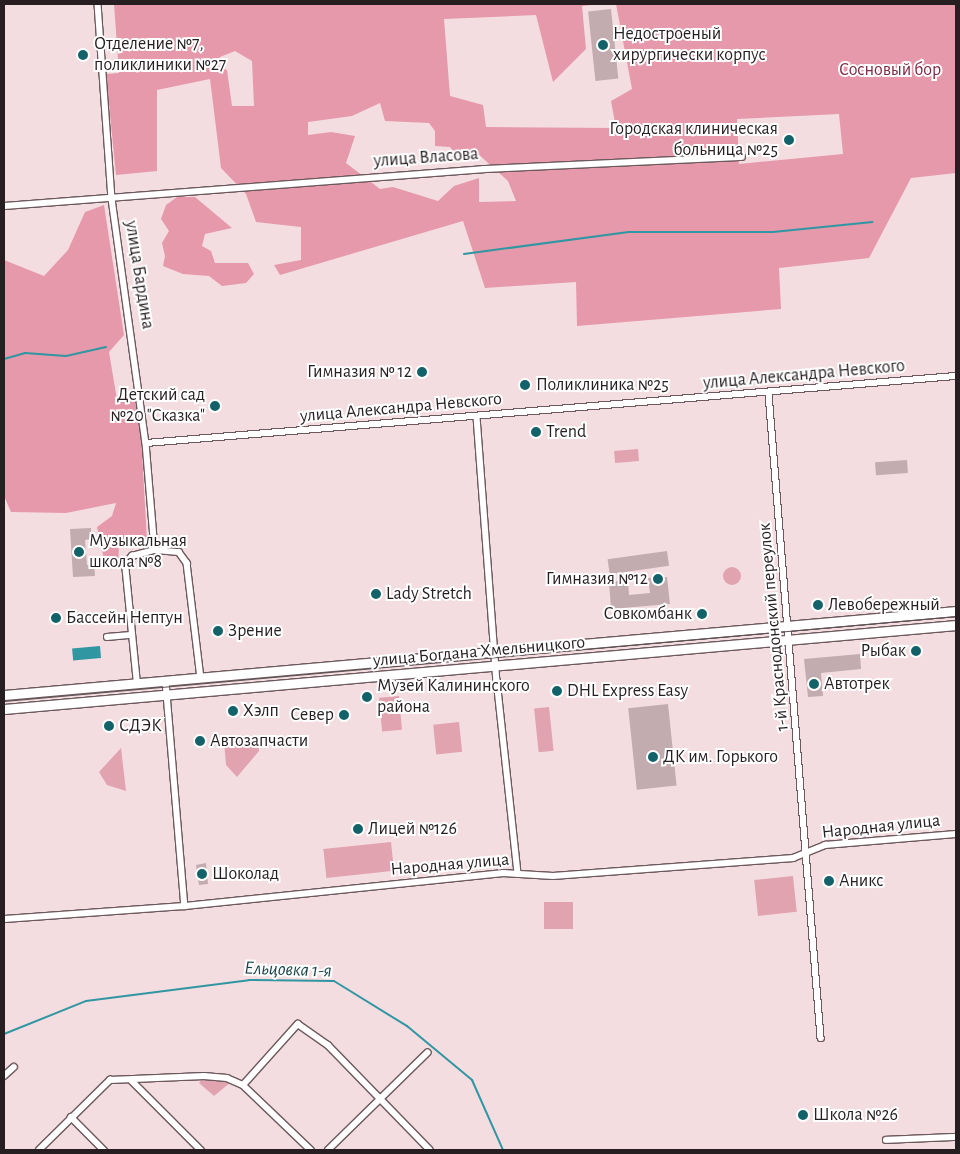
<!DOCTYPE html>
<meta charset="utf-8">
<style>
body{margin:0}
#map{position:relative;width:960px;height:1154px;overflow:hidden;background:#f4dde1;font-family:"Alegreya Sans",sans-serif}
div>[style]{position:absolute}
.green>*{inset:0;background:#e1a3b0;transform-origin:0 0}
.round{border-radius:50%}
.forest>*{inset:0;background:#e599aa}
.water>*{inset:0;background:#3096a2;transform-origin:0 0}
.stream>*{height:2px;margin:-1px;padding:0 1px;transform-origin:1px;border-radius:1px;background:#3096a2}
.building>*{inset:0;background:#c2acb0;transform-origin:0 0}
.roads{filter:drop-shadow(1px 0 #6c595d) drop-shadow(-1px 0 #6c595d) drop-shadow(0 1px #6c595d) drop-shadow(0 -1px #6c595d)}
.minor>*{height:5.5px;margin:-2.75px;padding:0 2.75px;transform-origin:2.75px;border-radius:2.75px;background:#fff}
.trunk>*{height:9px;margin:-4.5px;padding:0 4.5px;transform-origin:4.5px;border-radius:4.5px;background:#fff}
.tram>*{height:1px;margin:-0.5px;padding:0 0.5px;transform-origin:0.5px;border-radius:0.5px;background:#5d5153}
.dots>*{width:14px;height:14px;translate:-50% -50%;box-sizing:border-box;border:2px solid #fff;border-radius:50%}
span{translate:-50% -50%;white-space:nowrap;text-align:center;line-height:1.15;-webkit-text-stroke:4px #fff;paint-order:stroke}
.poi-label{font-size:18px;color:#261e20}
.left{translate:0 -50%;text-align:left}
.right{translate:-100% -50%;text-align:right}
.park-label{font-size:18px;color:#812944}
.street-label{font-size:18px;color:#261e20}
.water-label{font-size:19px;color:#184449;font-style:italic}
.frame{position:absolute;inset:0;border:5px solid #261e20;pointer-events:none}
</style>
<div id="map">
<div class="green">
<i style="left:638px;top:449px;width:12px;height:24px;rotate:85deg"></i>
<i class="round" style="left:723px;top:567px;width:18px;height:18px"></i>
<i style="left:399px;top:696px;width:34px;height:20px;rotate:85deg"></i>
<i style="left:549px;top:707px;width:44px;height:15px;rotate:84deg"></i>
<i style="left:459px;top:722px;width:30px;height:26px;rotate:84deg"></i>
<i style="clip-path:polygon(258px 739px,259px 751px,237px 777px,226px 765px,224px 741px)"></i>
<i style="clip-path:polygon(121px 748px,126px 791px,107px 785px,99px 772px)"></i>
<i style="left:391px;top:842px;width:29px;height:68px;rotate:84deg"></i>
<i style="left:793px;top:876px;width:36px;height:39px;rotate:84deg"></i>
<i style="left:544px;top:902px;width:29px;height:27px"></i>
<i style="clip-path:polygon(203px 1078px,216px 1079px,231px 1082px,214px 1096px,199px 1083px)"></i>
</div>
<div class="forest">
<i style="clip-path:polygon(evenodd,114px 4px,599px 4px,582px 6px,586px 49px,553px 82px,536px 15px,444px 19px,450px 96px,483px 105px,486px 127px,616px 128px,611px 101px,632px 89px,616px 4px,956px 4px,956px 173px,911px 178px,869px 258px,779px 268px,781px 309px,577px 326px,576px 282px,485px 288px,463px 221px,280px 275px,274px 265px,301px 260px,301px 227px,256px 222px,246px 194px,221px 168px,210px 79px,157px 90px,157px 171px,116px 175px,106px 74px,119px 73px,114px 4px,235px 51px,252px 61px,254px 106px,232px 106px,227px 70px,217px 65px,220px 57px,235px 51px,114px 4px,380px 103px,385px 121px,429px 123px,435px 131px,435px 146px,450px 147px,459px 159px,476px 152px,508px 181px,516px 201px,479px 202px,479px 178px,454px 186px,438px 201px,393px 187px,380px 189px,346px 163px,355px 136px,331px 132px,308px 135px,308px 122px,352px 116px,380px 103px,114px 4px,839px 114px,843px 154px,739px 164px,737px 119px,839px 114px)"></i>
<i style="clip-path:polygon(177px 197px,195px 197px,232px 228px,205px 234px,202px 246px,211px 251px,215px 263px,248px 263px,254px 274px,246px 283px,222px 286px,209px 276px,183px 274px,163px 266px,165px 256px,162px 243px,169px 231px,161px 219px,166px 205px)"></i>
<i style="clip-path:polygon(104px 205px,124px 335px,109px 352px,117px 400px,139px 398px,147px 541px,119px 545px,118px 568px,106px 569px,97px 527px,112px 516px,116px 503px,66px 513px,11px 512px,4px 496px,4px 260px,44px 276px,68px 250px,85px 212px)"></i>
</div>
<div class="water">
<i style="left:100px;top:646px;width:12px;height:28px;rotate:85deg"></i>
</div>
<div class="stream">
<i style="left:464px;top:254px;width:166px;rotate:-7.6deg"></i>
<i style="left:629px;top:232px;width:144px"></i>
<i style="left:773px;top:232px;width:100px;rotate:-5.8deg"></i>
<i style="left:4px;top:359px;width:22px;rotate:-16deg"></i>
<i style="left:25px;top:353px;width:41px;rotate:4.2deg"></i>
<i style="left:66px;top:356px;width:41px;rotate:-12.7deg"></i>
<i style="left:4px;top:1034px;width:88px;rotate:-21.9deg"></i>
<i style="left:86px;top:1001px;width:164px;rotate:-7.3deg"></i>
<i style="left:249px;top:980px;width:85px;rotate:0.7deg"></i>
<i style="left:334px;top:981px;width:86px;rotate:31.7deg"></i>
<i style="left:407px;top:1026px;width:85px;rotate:39.7deg"></i>
<i style="left:472px;top:1080px;width:77px;rotate:66.1deg"></i>
</div>
<div class="building">
<i style="left:611px;top:9px;width:70px;height:23px;rotate:84deg"></i>
<i style="left:907px;top:460px;width:13px;height:32px;rotate:86deg"></i>
<i style="clip-path:polygon(91px 528px,91px 539px,85px 540px,87px 565px,94px 564px,95px 576px,73px 577px,70px 529px)"></i>
<i style="left:667px;top:551px;width:15px;height:60px;rotate:82deg"></i>
<i style="clip-path:polygon(667px 577px,670px 604px,611px 609px,609px 582px,628px 580px,629px 595px,650px 593px,648px 578px)"></i>
<i style="clip-path:polygon(860px 654px,861px 669px,821px 673px,823px 696px,808px 697px,804px 659px)"></i>
<i style="left:668px;top:704px;width:82px;height:40px;rotate:84deg"></i>
<i style="clip-path:polygon(206px 863px,208px 884px,199px 885px,196px 865px)"></i>
</div>
<div class="roads">
<div class="minor">
<i style="left:98px;top:4px;width:196px;rotate:85.9deg"></i>
<i style="left:112px;top:199px;width:246px;rotate:82.1deg"></i>
<i style="left:146px;top:443px;width:107px;rotate:85.2deg"></i>
<i style="left:155px;top:550px;width:24px;rotate:5deg"></i>
<i style="left:179px;top:552px;width:14px;rotate:54deg"></i>
<i style="left:187px;top:563px;width:116px;rotate:83.1deg"></i>
<i style="left:4px;top:206px;width:480px;rotate:-4.4deg"></i>
<i style="left:483px;top:169px;width:259px;rotate:-2.7deg"></i>
<i style="left:769px;top:394px;width:646px;rotate:85.38deg"></i>
<i style="left:477px;top:417px;width:264px;rotate:85.7deg"></i>
<i style="left:497px;top:680px;width:195px;rotate:83.8deg"></i>
<i style="left:146px;top:443px;width:813px;rotate:-4.73deg"></i>
<i style="left:107px;top:637px;width:24px;rotate:-5deg"></i>
<i style="left:166px;top:682px;width:225px;rotate:85.2deg"></i>
<i style="left:137px;top:684px;width:121px;rotate:-95.7deg"></i>
<i style="left:125px;top:564px;width:11px;rotate:-49deg"></i>
<i style="left:132px;top:556px;width:24px;rotate:-15deg"></i>
<i style="left:4px;top:919px;width:181px;rotate:-4.1deg"></i>
<i style="left:185px;top:906px;width:320px;rotate:-5.9deg"></i>
<i style="left:503px;top:873px;width:50px;rotate:3.4deg"></i>
<i style="left:553px;top:876px;width:241px;rotate:-4.3deg"></i>
<i style="left:793px;top:858px;width:35px;rotate:-22deg"></i>
<i style="left:825px;top:845px;width:131px;rotate:-4.8deg"></i>
<i style="left:4px;top:1076px;width:13px;rotate:-42deg"></i>
<i style="left:132px;top:1081px;width:98px;rotate:45deg"></i>
<i style="left:243px;top:1085px;width:82px;rotate:-48deg"></i>
<i style="left:298px;top:1024px;width:37px;rotate:35deg"></i>
<i style="left:328px;top:1045px;width:146px;rotate:45.8deg"></i>
<i style="left:71px;top:1117px;width:47px;rotate:45deg"></i>
<i style="left:886px;top:1140px;width:70px;rotate:-2.5deg"></i>
<i style="left:39px;top:1150px;width:100px;rotate:-44.6deg"></i>
<i style="left:110px;top:1080px;width:94px;rotate:-2.4deg"></i>
<i style="left:204px;top:1076px;width:23px;rotate:5deg"></i>
<i style="left:227px;top:1078px;width:17px;rotate:24deg"></i>
<i style="left:243px;top:1085px;width:94px;rotate:43.7deg"></i>
<i style="left:328px;top:1150px;width:139px;rotate:-44.4deg"></i>
</div>
<div class="trunk">
<i style="left:4px;top:695px;width:956px;rotate:-5.04deg"></i>
<i style="left:4px;top:709px;width:956px;rotate:-5.04deg"></i>
</div>
</div>
<div class="tram">
<i style="left:4px;top:701px;width:956px;rotate:-5.1deg"></i>
</div>
<div class="dots">
<i style="left:603px;top:45px;background:#13626a"></i>
<i style="left:83px;top:55px;background:#13626a"></i>
<i style="left:789px;top:140px;background:#13626a"></i>
<i style="left:422px;top:372px;background:#13626a"></i>
<i style="left:525px;top:385px;background:#13626a"></i>
<i style="left:215px;top:406px;background:#13626a"></i>
<i style="left:536px;top:432px;background:#13626a"></i>
<i style="left:79px;top:552px;background:#13626a"></i>
<i style="left:658px;top:579px;background:#13626a"></i>
<i style="left:376px;top:594px;background:#13626a"></i>
<i style="left:818px;top:605px;background:#13626a"></i>
<i style="left:702px;top:614px;background:#13626a"></i>
<i style="left:56px;top:618px;background:#13626a"></i>
<i style="left:218px;top:631px;background:#13626a"></i>
<i style="left:916px;top:651px;background:#13626a"></i>
<i style="left:814px;top:684px;background:#13626a"></i>
<i style="left:557px;top:691px;background:#13626a"></i>
<i style="left:367px;top:697px;background:#13626a"></i>
<i style="left:233px;top:711px;background:#13626a"></i>
<i style="left:344px;top:715px;background:#13626a"></i>
<i style="left:109px;top:726px;background:#13626a"></i>
<i style="left:200px;top:741px;background:#13626a"></i>
<i style="left:653px;top:757px;background:#13626a"></i>
<i style="left:358px;top:829px;background:#13626a"></i>
<i style="left:202px;top:874px;background:#13626a"></i>
<i style="left:829px;top:881px;background:#13626a"></i>
<i style="left:803px;top:1115px;background:#13626a"></i>
</div>
<div class="poi-label">
<span class="left" style="left:613px;top:45px">Недостроеный<br>хирургически корпус</span>
<span class="left" style="left:94px;top:55px">Отделение №7,<br>поликлиники №27</span>
<span class="right" style="left:778px;top:140px">Городская клиническая<br>больница №25</span>
<span class="right" style="left:412px;top:372px">Гимназия № 12</span>
<span class="left" style="left:536px;top:385px">Поликлиника №25</span>
<span class="right" style="left:205px;top:406px">Детский сад<br>№20 "Сказка"</span>
<span class="left" style="left:546px;top:432px">Trend</span>
<span class="left" style="left:89px;top:552px">Музыкальная<br>школа №8</span>
<span class="right" style="left:648px;top:579px">Гимназия №12</span>
<span class="left" style="left:386px;top:594px">Lady Stretch</span>
<span class="left" style="left:828px;top:605px">Левобережный</span>
<span class="right" style="left:692px;top:614px">Совкомбанк</span>
<span class="left" style="left:66px;top:618px">Бассейн Нептун</span>
<span class="left" style="left:228px;top:631px">Зрение</span>
<span class="right" style="left:906px;top:651px">Рыбак</span>
<span class="left" style="left:824px;top:684px">Автотрек</span>
<span class="left" style="left:377px;top:697px">Музей Калининского<br>района</span>
<span class="left" style="left:567px;top:691px">DHL Express Easy</span>
<span class="left" style="left:243px;top:711px">Хэлп</span>
<span class="right" style="left:334px;top:715px">Север</span>
<span class="left" style="left:119px;top:726px">СДЭК</span>
<span class="left" style="left:210px;top:741px">Автозапчасти</span>
<span class="left" style="left:663px;top:757px">ДК им. Горького</span>
<span class="left" style="left:368px;top:829px">Лицей №126</span>
<span class="left" style="left:212px;top:874px">Шоколад</span>
<span class="left" style="left:839px;top:881px">Аникс</span>
<span class="left" style="left:813px;top:1115px">Школа №26</span>
</div>
<div class="park-label">
<span style="left:890px;top:70px">Сосновый бор</span>
</div>
<div class="street-label">
<span style="left:426px;top:158px;rotate:-4deg">улица Власова</span>
<span style="left:139px;top:275px;rotate:81deg">улица Бардина</span>
<span style="left:804px;top:375px;rotate:-5deg">улица Александра Невского</span>
<span style="left:401px;top:408px;rotate:-5deg">улица Александра Невского</span>
<span style="left:774px;top:627px;rotate:-95deg">1-й Краснодонский переулок</span>
<span style="left:479px;top:652px;rotate:-5deg">улица Богдана Хмельницкого</span>
<span style="left:881px;top:827px;rotate:-6deg">Народная улица</span>
<span style="left:450px;top:865px;rotate:-5deg">Народная улица</span>
</div>
<div class="water-label">
<span style="left:288px;top:970px;rotate:2deg">Ельцовка 1-я</span>
</div>
<div class="frame"></div>
</div>
